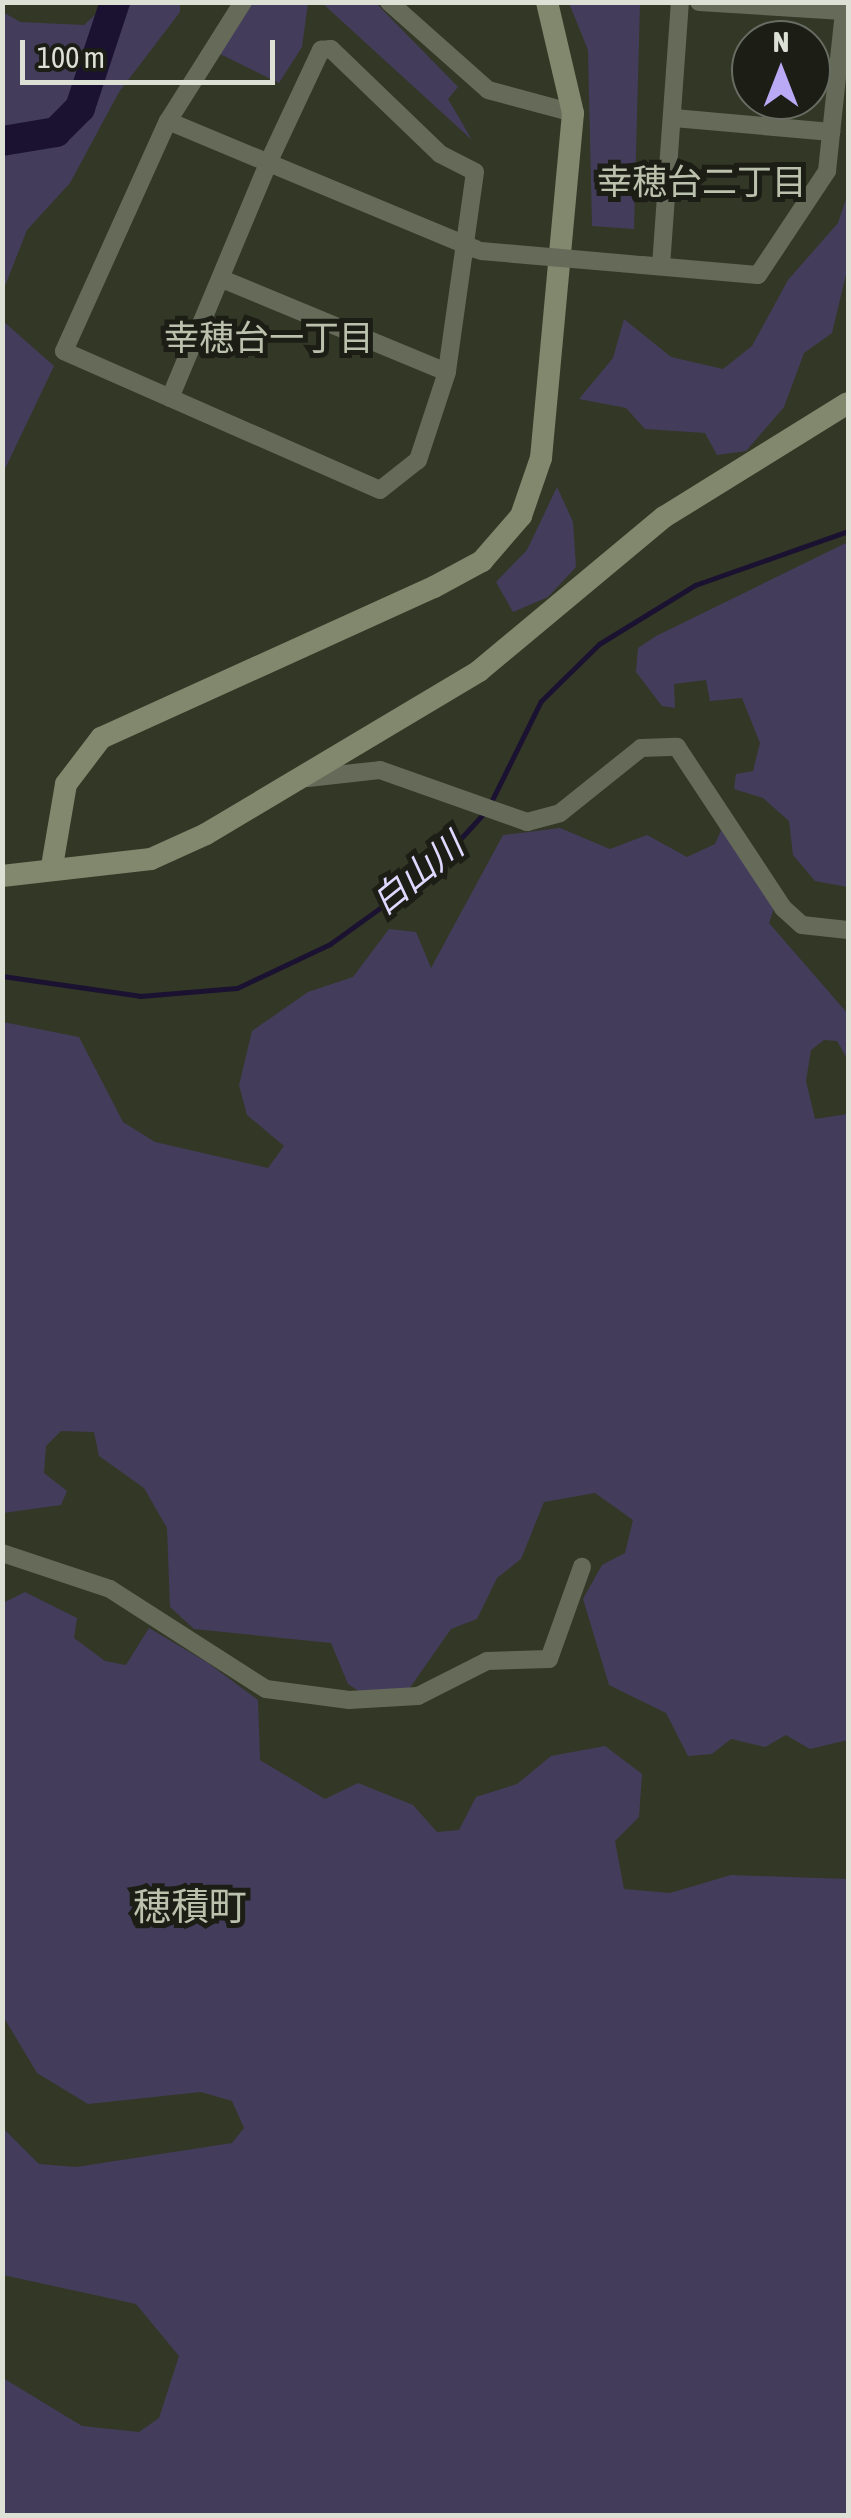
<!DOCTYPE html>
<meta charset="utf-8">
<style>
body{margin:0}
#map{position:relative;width:851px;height:2518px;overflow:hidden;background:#333726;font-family:"Asap Condensed","Noto Sans JP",sans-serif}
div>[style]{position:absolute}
.green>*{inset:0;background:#433d5b}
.stream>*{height:5px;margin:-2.5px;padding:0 2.5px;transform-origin:2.5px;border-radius:2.5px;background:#1b1231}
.river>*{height:30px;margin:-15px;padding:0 15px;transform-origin:15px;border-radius:15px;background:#1b1231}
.street>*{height:18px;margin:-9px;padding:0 9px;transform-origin:9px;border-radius:9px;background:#666a59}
.secondary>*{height:22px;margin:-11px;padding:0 11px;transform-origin:11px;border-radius:11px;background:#81886d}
.street-bridge>*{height:18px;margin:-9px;padding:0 9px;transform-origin:9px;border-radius:9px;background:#666a59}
span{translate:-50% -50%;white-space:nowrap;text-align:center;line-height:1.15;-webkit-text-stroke:10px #1c1e16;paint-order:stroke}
.neighbourhood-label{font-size:35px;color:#bbc1ac}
.water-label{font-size:35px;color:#dfd8ff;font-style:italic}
.quarter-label{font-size:38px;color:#bbc1ac}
.frame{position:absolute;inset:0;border:5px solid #dde0d5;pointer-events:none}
.north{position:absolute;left:731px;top:20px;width:100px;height:100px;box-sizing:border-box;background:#1c1e16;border:2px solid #696c62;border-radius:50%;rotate:0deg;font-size:28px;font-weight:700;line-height:40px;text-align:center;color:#dde0d5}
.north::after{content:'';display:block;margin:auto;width:35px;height:45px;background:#baaaf6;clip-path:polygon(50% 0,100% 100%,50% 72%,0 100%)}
.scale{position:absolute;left:20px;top:40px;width:255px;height:45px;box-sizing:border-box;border:5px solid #dde0d5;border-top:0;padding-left:12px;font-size:30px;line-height:35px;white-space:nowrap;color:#dde0d5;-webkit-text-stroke:8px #1c1e16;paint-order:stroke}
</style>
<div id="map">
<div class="green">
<i style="clip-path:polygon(321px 2px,376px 3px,458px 87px,448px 99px,472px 140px)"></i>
<i style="clip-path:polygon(108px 3px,180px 3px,180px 12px,119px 92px,70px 183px,27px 230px,3px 291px,3px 12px,20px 22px,84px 25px)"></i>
<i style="clip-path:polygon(237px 3px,308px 3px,302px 47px,279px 83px,208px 48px)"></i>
<i style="clip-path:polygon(569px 3px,640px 3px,634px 229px,592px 226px,588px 50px)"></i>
<i style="clip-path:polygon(848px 193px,848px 266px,832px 333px,804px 353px,784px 407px,746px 451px,717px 455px,705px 433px,645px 429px,626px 408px,579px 399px,613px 358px,624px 319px,671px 357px,723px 369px,752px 346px,788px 280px,838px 223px)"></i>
<i style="clip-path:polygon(3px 321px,54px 366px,3px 473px)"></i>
<i style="clip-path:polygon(557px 487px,573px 522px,576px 567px,548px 597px,513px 612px,496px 582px,527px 550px)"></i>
<i style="clip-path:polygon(848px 542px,848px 887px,815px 881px,793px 855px,789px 821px,763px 798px,734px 789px,736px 774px,753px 771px,760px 743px,742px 698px,710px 701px,706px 680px,674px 684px,675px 708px,662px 706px,636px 672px,638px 648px,656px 636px)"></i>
<i style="clip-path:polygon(560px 828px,610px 849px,647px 835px,687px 857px,715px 844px,722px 828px,774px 908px,769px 923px,848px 1014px,848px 1060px,837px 1041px,824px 1040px,811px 1050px,806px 1081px,815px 1119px,848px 1114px,848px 1740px,810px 1749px,786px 1735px,765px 1747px,731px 1739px,712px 1754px,688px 1756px,666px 1713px,609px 1685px,583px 1599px,602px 1565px,625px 1553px,633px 1520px,595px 1493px,544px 1502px,521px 1559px,497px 1578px,477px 1619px,451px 1629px,409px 1689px,366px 1696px,348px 1684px,331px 1643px,194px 1629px,170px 1607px,167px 1528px,144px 1488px,99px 1456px,94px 1432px,61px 1431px,46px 1446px,44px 1473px,67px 1491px,61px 1505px,3px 1513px,3px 1022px,79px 1037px,123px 1122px,155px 1142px,268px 1168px,284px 1146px,247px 1115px,239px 1085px,252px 1031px,308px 992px,353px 977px,389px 929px,416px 932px,431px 968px,503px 835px)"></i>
<i style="clip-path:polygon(25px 1592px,77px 1618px,74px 1638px,105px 1661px,126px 1665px,149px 1628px,208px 1663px,258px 1700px,260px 1760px,325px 1799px,358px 1783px,413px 1805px,437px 1832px,459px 1830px,476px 1797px,517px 1784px,551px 1756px,605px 1746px,642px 1774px,639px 1817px,615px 1841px,624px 1889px,670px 1893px,731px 1875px,848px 1879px,848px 2515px,3px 2515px,3px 2378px,82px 2426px,139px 2432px,159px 2418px,179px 2356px,136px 2304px,3px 2275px,3px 2128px,39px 2164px,76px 2167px,232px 2143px,244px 2128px,232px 2101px,201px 2092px,88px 2104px,37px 2073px,3px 2016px,3px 1603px)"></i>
</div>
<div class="stream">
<i style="left:490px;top:804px;width:115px;rotate:-63.7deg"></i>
<i style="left:541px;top:701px;width:81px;rotate:-44.5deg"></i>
<i style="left:599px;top:644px;width:113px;rotate:-31.6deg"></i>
<i style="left:695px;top:585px;width:162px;rotate:-19.4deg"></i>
<i style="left:2px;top:976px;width:139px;rotate:8.2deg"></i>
<i style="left:140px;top:996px;width:97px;rotate:-4.7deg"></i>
<i style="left:237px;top:988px;width:103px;rotate:-25.3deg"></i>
<i style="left:330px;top:944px;width:123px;rotate:-35.8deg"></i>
<i style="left:430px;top:872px;width:80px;rotate:-47.5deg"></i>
</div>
<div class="river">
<i style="left:2px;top:141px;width:55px;rotate:-9.5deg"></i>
<i style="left:56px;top:132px;width:34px;rotate:-45deg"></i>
<i style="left:80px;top:108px;width:112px;rotate:-71.7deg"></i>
</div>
<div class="street">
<i style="left:389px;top:2px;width:132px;rotate:41.6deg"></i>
<i style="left:488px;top:90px;width:88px;rotate:15.1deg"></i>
<i style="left:699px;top:2px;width:144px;rotate:3.6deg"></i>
<i style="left:674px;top:118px;width:158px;rotate:5.1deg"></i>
<i style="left:168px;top:121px;width:334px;rotate:22.6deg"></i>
<i style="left:642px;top:265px;width:116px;rotate:4.9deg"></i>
<i style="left:758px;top:275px;width:125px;rotate:-56.4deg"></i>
<i style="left:827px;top:171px;width:170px;rotate:-83.9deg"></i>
<i style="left:661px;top:266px;width:265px;rotate:-85.9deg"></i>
<i style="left:222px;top:279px;width:243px;rotate:22.5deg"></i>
<i style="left:170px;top:398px;width:257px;rotate:-67.3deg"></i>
<i style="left:269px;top:161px;width:123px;rotate:-64.9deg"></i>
<i style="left:321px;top:50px;width:10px;rotate:-6deg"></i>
<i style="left:331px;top:49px;width:151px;rotate:43.9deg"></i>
<i style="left:440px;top:154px;width:39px;rotate:27deg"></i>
<i style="left:475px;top:172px;width:202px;rotate:98deg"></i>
<i style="left:447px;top:372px;width:93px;rotate:108.2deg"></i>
<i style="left:418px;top:460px;width:48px;rotate:141.7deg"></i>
<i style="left:380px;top:490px;width:345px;rotate:-156.3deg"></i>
<i style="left:64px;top:351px;width:252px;rotate:-65.7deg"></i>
<i style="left:168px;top:121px;width:141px;rotate:-57.8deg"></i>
<i style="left:308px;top:778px;width:72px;rotate:-6.3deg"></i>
<i style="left:380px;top:770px;width:156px;rotate:19.5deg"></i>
<i style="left:527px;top:822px;width:34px;rotate:-15deg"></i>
<i style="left:560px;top:813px;width:104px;rotate:-38.7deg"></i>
<i style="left:641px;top:748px;width:36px;rotate:-2deg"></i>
<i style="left:677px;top:747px;width:193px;rotate:56.6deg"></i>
<i style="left:783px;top:908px;width:25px;rotate:42deg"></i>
<i style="left:802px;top:925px;width:46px;rotate:6.2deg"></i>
<i style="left:2px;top:1553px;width:114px;rotate:18.4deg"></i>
<i style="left:110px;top:1589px;width:185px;rotate:32.7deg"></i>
<i style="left:266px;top:1689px;width:84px;rotate:7.5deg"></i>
<i style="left:349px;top:1700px;width:69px;rotate:-3.3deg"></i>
<i style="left:418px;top:1696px;width:77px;rotate:-26.9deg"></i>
<i style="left:487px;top:1661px;width:62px;rotate:-1.8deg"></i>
<i style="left:549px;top:1659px;width:98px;rotate:-70.3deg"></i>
</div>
<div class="secondary">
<i style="left:52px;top:866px;width:83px;rotate:-80.3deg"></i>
<i style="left:66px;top:784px;width:58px;rotate:-52.7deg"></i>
<i style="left:101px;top:738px;width:366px;rotate:-24.4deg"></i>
<i style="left:434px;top:587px;width:55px;rotate:-28.4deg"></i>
<i style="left:482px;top:561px;width:60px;rotate:-49.1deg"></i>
<i style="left:521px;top:516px;width:61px;rotate:-71deg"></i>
<i style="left:541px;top:458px;width:346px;rotate:-84.7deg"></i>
<i style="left:573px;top:113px;width:114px;rotate:-103.2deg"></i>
<i style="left:2px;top:876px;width:150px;rotate:-6.5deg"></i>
<i style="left:151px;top:859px;width:60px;rotate:-24.4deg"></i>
<i style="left:206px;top:834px;width:318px;rotate:-30.8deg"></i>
<i style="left:479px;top:671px;width:241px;rotate:-39.8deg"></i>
<i style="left:664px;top:517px;width:216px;rotate:-31.8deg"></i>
</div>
<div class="street-bridge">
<i style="left:481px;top:251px;width:162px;rotate:5deg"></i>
</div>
<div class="neighbourhood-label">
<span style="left:702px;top:181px">幸穂台二丁目</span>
<span style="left:269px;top:337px">幸穂台一丁目</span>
</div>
<div class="water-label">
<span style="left:417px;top:873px;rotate:-39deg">白山川</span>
</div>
<div class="quarter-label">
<span style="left:190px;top:1907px">穂積町</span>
</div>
<div class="frame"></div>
<div class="north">N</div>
<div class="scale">100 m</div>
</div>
